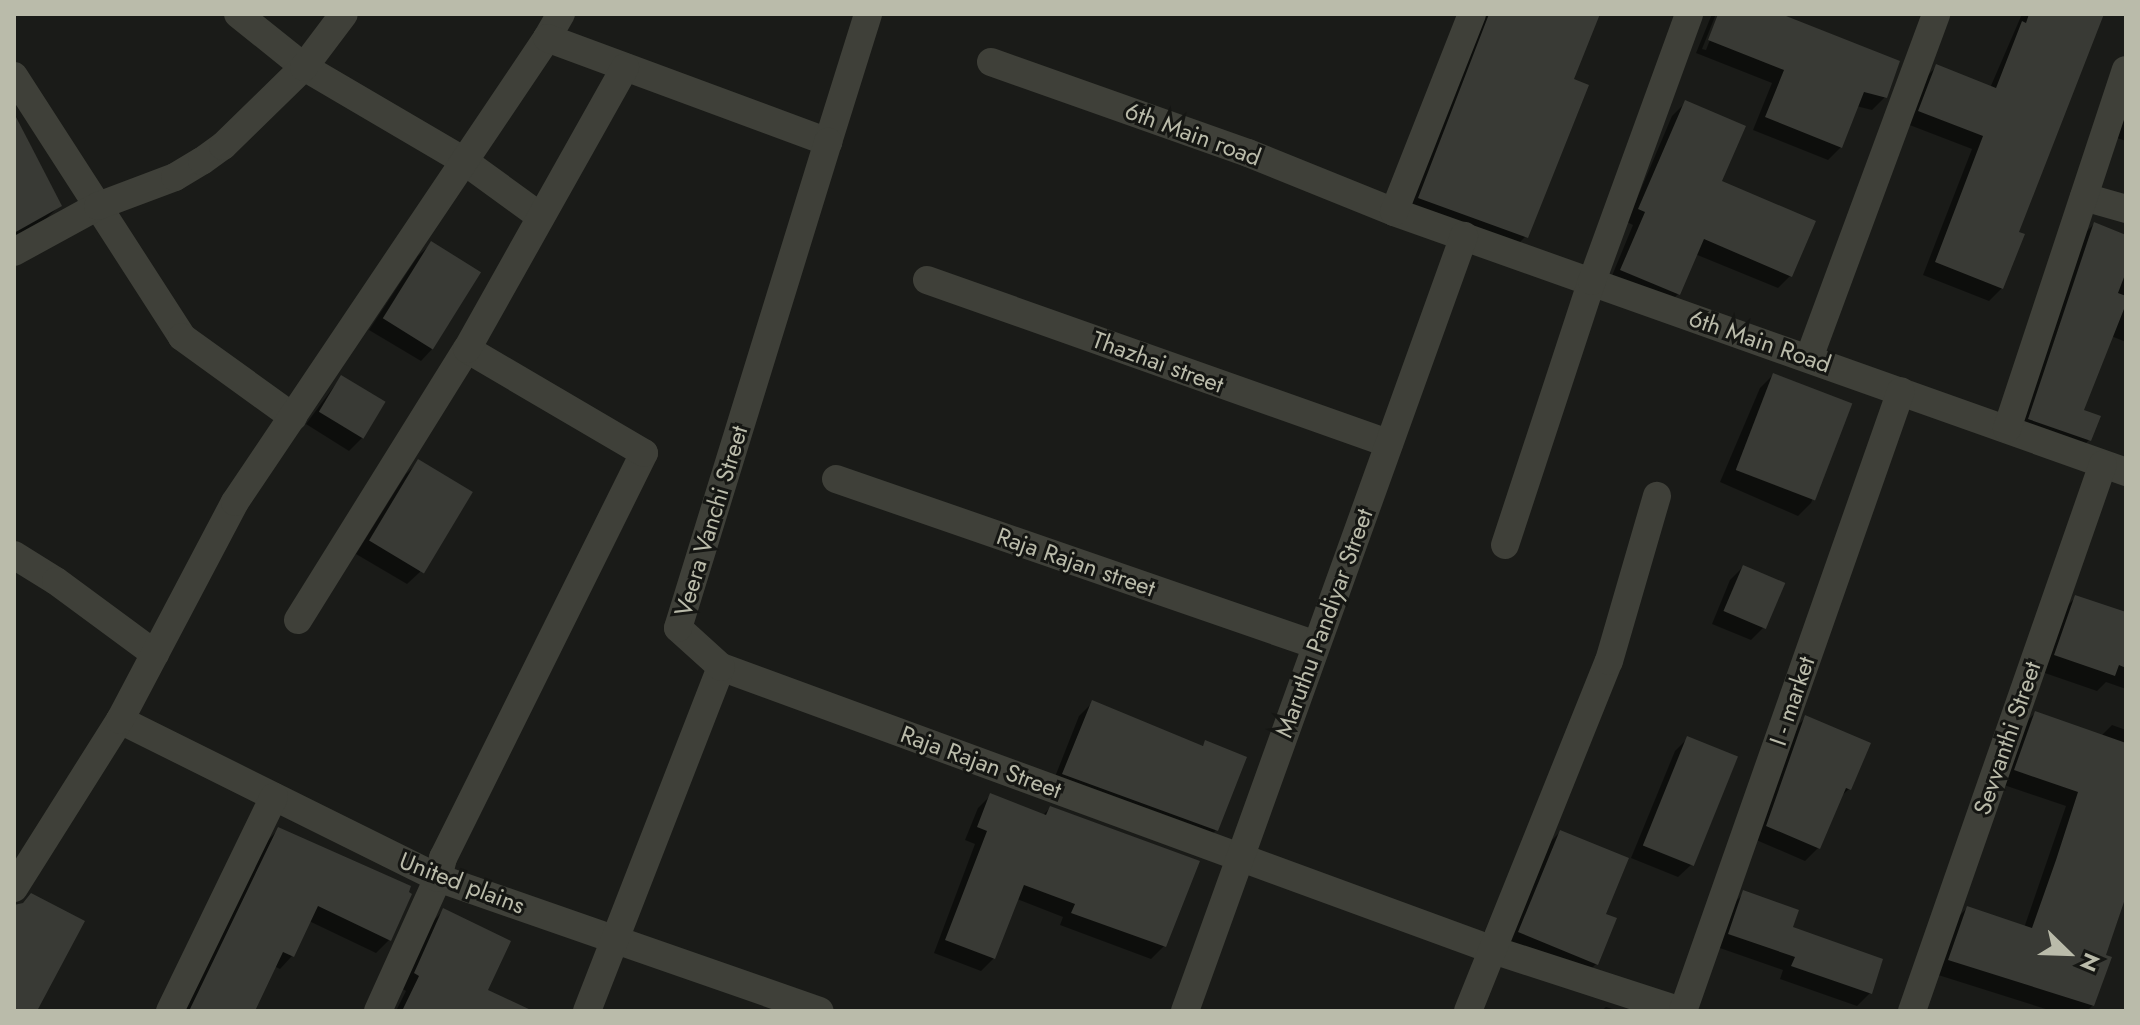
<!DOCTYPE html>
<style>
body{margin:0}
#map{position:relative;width:2140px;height:1025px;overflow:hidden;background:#1a1b18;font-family:Jost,sans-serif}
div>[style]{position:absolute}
.shadow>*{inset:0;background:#0007}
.building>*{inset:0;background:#393a35;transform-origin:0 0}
.minor>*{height:28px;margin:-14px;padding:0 14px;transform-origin:14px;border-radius:14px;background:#3f4039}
span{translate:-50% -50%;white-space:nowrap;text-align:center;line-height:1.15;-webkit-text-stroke:6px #151613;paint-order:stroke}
.street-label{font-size:24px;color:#babbaa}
.frame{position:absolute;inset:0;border:16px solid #babbaa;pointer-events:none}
.north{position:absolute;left:2028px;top:913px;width:80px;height:80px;-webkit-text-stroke:6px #151613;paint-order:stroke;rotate:113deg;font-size:22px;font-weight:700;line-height:32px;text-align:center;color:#babbaa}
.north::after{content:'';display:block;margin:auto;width:28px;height:36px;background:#babbaa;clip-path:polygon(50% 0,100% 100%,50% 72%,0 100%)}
</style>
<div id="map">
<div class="shadow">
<i style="clip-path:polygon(1472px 14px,1598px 14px,1572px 80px,1526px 236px,1513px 249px,1406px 211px)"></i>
<i style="clip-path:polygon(1712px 14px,1716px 14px,1702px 49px,1706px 50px,1720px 14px,1776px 14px,1885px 97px,1872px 110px,1856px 106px,1841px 147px,1828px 160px,1753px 130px,1772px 83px,1696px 53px)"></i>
<i style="clip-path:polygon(2022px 14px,2102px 14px,2016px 233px,2002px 288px,1989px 301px,1923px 275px,1972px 149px,1907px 124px,1923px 80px,1936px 67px,1990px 88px)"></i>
<i style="clip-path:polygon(2126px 100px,2126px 141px,2114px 137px)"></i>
<i style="clip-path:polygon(1685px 103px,1720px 182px,1790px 276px,1778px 288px,1695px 254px,1678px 294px,1665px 307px,1609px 283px,1633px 225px,1627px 222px,1672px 116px)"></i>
<i style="clip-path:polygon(14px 112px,59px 206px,46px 219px,14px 237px)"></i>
<i style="clip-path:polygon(2094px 224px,2126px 237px,2126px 342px,2111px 336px,2082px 411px,2098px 417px,2089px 440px,2076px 453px,2017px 432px,2081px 237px)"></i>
<i style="clip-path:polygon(431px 244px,479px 272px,433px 348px,421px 361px,369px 330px,418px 256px)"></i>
<i style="clip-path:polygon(1773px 375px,1850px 405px,1811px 503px,1798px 516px,1720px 482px,1760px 388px)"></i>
<i style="clip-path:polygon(341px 377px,383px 403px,362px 438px,349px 451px,306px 424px)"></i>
<i style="clip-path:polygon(419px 462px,420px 572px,407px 584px,356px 554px,406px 474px)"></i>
<i style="clip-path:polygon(1743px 567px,1764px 627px,1751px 640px,1712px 624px,1730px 580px)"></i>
<i style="clip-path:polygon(2076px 597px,2126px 614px,2126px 689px,2106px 682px,2097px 691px,2039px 671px,2060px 613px)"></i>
<i style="clip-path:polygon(1092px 703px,1201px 747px,1206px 743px,1216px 830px,1204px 843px,1051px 787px,1079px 716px)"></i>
<i style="clip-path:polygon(2035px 713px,2101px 736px,2112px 725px,2126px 730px,2126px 894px,2104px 956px,2093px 1005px,2087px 1011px,2052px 1011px,1935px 974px,1953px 922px,1967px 908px,2024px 928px,2066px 806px,2001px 784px,2021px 727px)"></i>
<i style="clip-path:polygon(1806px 717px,1849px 789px,1838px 799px,1818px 848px,1805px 861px,1754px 839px,1793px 730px)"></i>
<i style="clip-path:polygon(1688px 738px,1691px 865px,1678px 877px,1631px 858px,1675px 751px)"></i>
<i style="clip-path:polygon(991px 795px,1042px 816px,1050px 808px,1164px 946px,1151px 959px,1060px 925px,1063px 917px,1017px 899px,994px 958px,981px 971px,934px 953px,975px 844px,965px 840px,978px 808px)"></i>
<i style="clip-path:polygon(279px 829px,410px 895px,389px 940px,376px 953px,309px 921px,292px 956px,280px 969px,274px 966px,251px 1011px,184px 1011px,266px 842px)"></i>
<i style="clip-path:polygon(1560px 832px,1604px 915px,1596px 964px,1583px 977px,1507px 945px,1547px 845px)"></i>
<i style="clip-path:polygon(1744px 893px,1791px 929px,1870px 993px,1857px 1006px,1780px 979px,1783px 970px,1717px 947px,1731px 906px)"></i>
<i style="clip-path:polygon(443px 911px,485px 990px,529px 1011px,396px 1011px,406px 991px,401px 988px,429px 925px)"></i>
<i style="clip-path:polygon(1606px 1007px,1619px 1011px,1601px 1011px)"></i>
</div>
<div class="building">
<i style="clip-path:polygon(1489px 14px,1600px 14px,1574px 79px,1589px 85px,1528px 238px,1418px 198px)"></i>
<i style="clip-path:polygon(1718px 14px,1781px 14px,1900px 61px,1887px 98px,1864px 92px,1842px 148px,1765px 117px,1784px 70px,1708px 40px)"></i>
<i style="clip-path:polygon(2029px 14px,2104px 14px,2019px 232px,2025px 234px,2003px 289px,1935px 262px,1983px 136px,1918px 111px,1936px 64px,1996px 88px,2022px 21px,2026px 23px)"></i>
<i style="clip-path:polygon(1685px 100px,1746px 126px,1722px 181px,1816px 221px,1792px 277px,1704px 239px,1680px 295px,1620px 270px,1645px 212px,1638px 209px)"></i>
<i style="clip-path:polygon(14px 113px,62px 206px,14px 233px)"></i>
<i style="clip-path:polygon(2094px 222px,2126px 235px,2126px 272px,2118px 293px,2126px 296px,2126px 304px,2084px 410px,2101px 416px,2091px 441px,2028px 419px)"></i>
<i style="left:431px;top:241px;width:59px;height:91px;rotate:32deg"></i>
<i style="left:1773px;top:373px;width:85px;height:104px;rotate:21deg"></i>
<i style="left:341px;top:375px;width:52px;height:43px;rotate:31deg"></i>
<i style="left:418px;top:459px;width:64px;height:95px;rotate:31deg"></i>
<i style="left:1743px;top:565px;width:46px;height:50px;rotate:23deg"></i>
<i style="clip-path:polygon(2075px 595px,2126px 612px,2126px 668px,2119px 665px,2115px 676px,2054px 655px)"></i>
<i style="clip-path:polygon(1092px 700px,1203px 746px,1205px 740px,1247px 757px,1218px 831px,1062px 774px)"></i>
<i style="clip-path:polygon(2035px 711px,2126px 743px,2126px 896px,2106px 955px,2112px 957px,2094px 1006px,1948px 960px,1967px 906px,2032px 928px,2056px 860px,2078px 792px,2014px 770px)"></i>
<i style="clip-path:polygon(1805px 715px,1871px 743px,1851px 790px,1846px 788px,1820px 849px,1766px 826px)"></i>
<i style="left:1687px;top:736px;width:55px;height:118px;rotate:22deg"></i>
<i style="clip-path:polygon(990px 793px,1046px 815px,1050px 806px,1200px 861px,1166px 947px,1071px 913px,1075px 904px,1024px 885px,995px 959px,945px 940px,987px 831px,977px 827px)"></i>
<i style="clip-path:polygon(278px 827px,411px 886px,409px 892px,412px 894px,391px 941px,318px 906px,294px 957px,283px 952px,255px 1011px,189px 1011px)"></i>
<i style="clip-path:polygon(1560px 830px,1629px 858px,1606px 914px,1617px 918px,1598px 965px,1518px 932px)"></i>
<i style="clip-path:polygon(1743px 890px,1799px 910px,1793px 927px,1883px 959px,1872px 994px,1791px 966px,1795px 957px,1728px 934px)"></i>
<i style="clip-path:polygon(31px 893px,85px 921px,37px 1011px,14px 1011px,14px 905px,23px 903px)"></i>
<i style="clip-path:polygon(443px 908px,511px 941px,488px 990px,533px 1011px,402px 1011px,419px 976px,414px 973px)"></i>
</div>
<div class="minor">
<i style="left:238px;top:14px;width:85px;rotate:38.8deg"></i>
<i style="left:304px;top:67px;width:186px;rotate:30.4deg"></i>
<i style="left:464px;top:161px;width:95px;rotate:36deg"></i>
<i style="left:547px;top:38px;width:28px;rotate:-60deg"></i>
<i style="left:991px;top:62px;width:273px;rotate:19.5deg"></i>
<i style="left:1248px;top:153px;width:157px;rotate:22deg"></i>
<i style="left:1394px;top:212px;width:777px;rotate:19.55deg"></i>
<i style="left:14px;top:76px;width:310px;rotate:57.2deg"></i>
<i style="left:182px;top:337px;width:137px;rotate:35.8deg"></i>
<i style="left:2084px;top:197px;width:44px;rotate:15.9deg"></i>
<i style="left:1394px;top:212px;width:213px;rotate:-68.5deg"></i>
<i style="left:14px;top:252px;width:96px;rotate:-28.7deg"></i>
<i style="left:98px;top:206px;width:82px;rotate:-20.6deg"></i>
<i style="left:175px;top:177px;width:31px;rotate:-31deg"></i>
<i style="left:202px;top:161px;width:26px;rotate:-36deg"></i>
<i style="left:223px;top:146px;width:113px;rotate:-44.3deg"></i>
<i style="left:304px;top:67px;width:66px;rotate:-53deg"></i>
<i style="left:927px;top:280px;width:490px;rotate:19.5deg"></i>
<i style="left:1809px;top:358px;width:367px;rotate:-69.7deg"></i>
<i style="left:2007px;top:429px;width:378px;rotate:-71.7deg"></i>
<i style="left:836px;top:479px;width:508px;rotate:19.08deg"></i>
<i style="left:1505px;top:545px;width:278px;rotate:-71.8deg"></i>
<i style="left:1592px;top:281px;width:284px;rotate:-70deg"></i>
<i style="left:14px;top:555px;width:49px;rotate:31.8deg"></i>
<i style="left:56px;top:581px;width:123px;rotate:36.4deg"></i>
<i style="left:298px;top:620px;width:319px;rotate:-58.1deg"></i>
<i style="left:721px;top:667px;width:822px;rotate:20.13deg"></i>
<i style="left:1493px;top:950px;width:198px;rotate:18deg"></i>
<i style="left:120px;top:720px;width:355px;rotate:26.4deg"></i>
<i style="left:438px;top:878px;width:404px;rotate:19.2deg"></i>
<i style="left:14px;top:888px;width:199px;rotate:-57.8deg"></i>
<i style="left:120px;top:720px;width:246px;rotate:-62.2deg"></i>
<i style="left:235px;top:502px;width:559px;rotate:-56.08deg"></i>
<i style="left:547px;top:38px;width:300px;rotate:20.3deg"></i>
<i style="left:828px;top:142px;width:134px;rotate:-72.6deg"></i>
<i style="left:170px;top:1011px;width:238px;rotate:-64.1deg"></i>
<i style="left:378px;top:1011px;width:146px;rotate:-65.7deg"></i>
<i style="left:438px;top:878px;width:21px;rotate:-76deg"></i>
<i style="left:443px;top:858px;width:452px;rotate:-63.6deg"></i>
<i style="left:644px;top:453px;width:205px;rotate:-149.6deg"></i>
<i style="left:467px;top:349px;width:323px;rotate:-60.7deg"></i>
<i style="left:587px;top:1011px;width:369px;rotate:-68.7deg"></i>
<i style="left:721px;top:667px;width:58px;rotate:-137.8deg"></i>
<i style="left:678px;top:628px;width:509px;rotate:-72.85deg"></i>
<i style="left:1185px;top:1011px;width:824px;rotate:-70.2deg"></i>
<i style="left:1468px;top:1011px;width:377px;rotate:-68.1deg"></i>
<i style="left:1609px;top:661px;width:172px;rotate:-73.8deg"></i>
<i style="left:1683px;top:1011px;width:657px;rotate:-70.63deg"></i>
<i style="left:1912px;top:1011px;width:579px;rotate:-70.75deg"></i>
</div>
<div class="street-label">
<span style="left:1193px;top:134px;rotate:20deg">6th Main road</span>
<span style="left:1760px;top:341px;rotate:19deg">6th Main Road</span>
<span style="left:1158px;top:362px;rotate:20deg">Thazhai street</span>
<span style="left:711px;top:521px;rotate:-73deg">Veera Vanchi Street</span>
<span style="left:1076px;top:562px;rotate:19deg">Raja Rajan street</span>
<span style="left:1324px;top:623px;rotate:-70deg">Maruthu Pandiyar Street</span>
<span style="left:1792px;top:701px;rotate:-71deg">I - market</span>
<span style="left:2007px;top:738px;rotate:-71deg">Sevvanthi Street</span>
<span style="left:981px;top:762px;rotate:20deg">Raja Rajan Street</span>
<span style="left:462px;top:883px;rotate:21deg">United plains</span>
</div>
<div class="frame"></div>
<div class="north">N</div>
</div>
